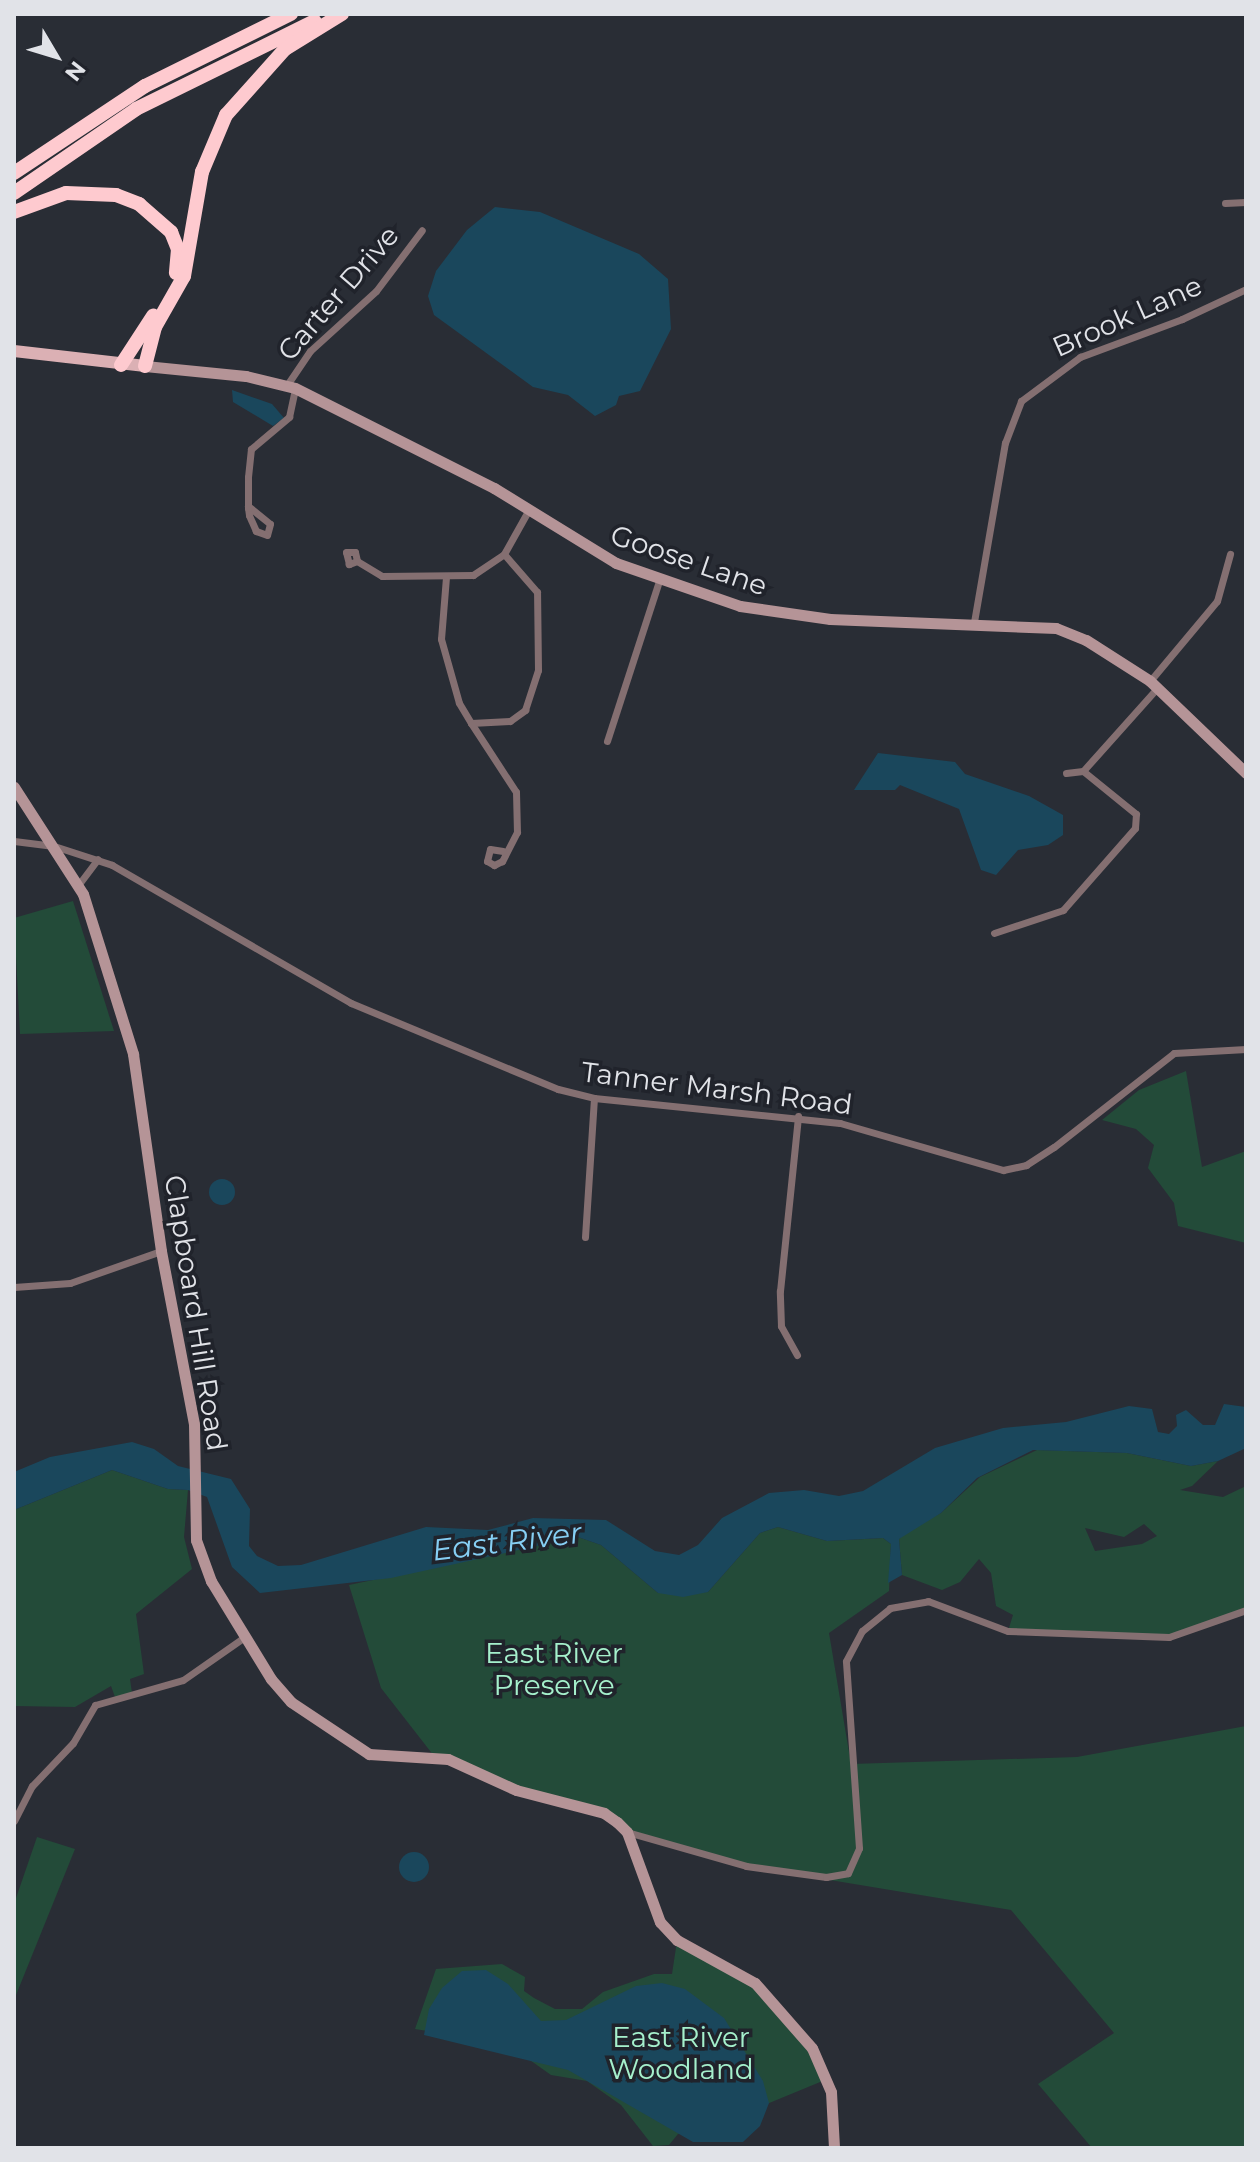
<!DOCTYPE html>
<style>
body{margin:0}
#map{position:relative;width:1260px;height:2162px;overflow:hidden;background:#292d35;font-family:Montserrat,sans-serif}
div>[style]{position:absolute}
.green>*{inset:0;background:#234b39}
.water>*{inset:0;background:#1a475c}
.round{border-radius:50%}
.street>*{height:7px;margin:-3.5px;padding:0 3.5px;transform-origin:3.5px;border-radius:3.5px;background:#846f71}
.secondary>*{height:11px;margin:-5.5px;padding:0 5.5px;transform-origin:5.5px;border-radius:5.5px;background:#b59497}
.primary>*{height:12px;margin:-6px;padding:0 6px;transform-origin:6px;border-radius:6px;background:#dbb0b4}
.highway>*{height:14px;margin:-7px;padding:0 7px;transform-origin:7px;border-radius:7px;background:#fecacf}
span{translate:-50% -50%;white-space:nowrap;text-align:center;line-height:1.15;-webkit-text-stroke:7px #20232b;paint-order:stroke}
.street-label{font-size:28px;color:#e1e3e8}
.park-label{font-size:28px;color:#a5f0cc}
.water-label{font-size:30px;color:#86cff4;font-style:italic}
.frame{position:absolute;inset:0;border:16px solid #e1e3e8;pointer-events:none}
.north{position:absolute;left:16px;top:16px;width:80px;height:80px;-webkit-text-stroke:6px #20232b;paint-order:stroke;rotate:128deg;font-size:22px;font-weight:700;line-height:32px;text-align:center;color:#e1e3e8}
.north::after{content:'';display:block;margin:auto;width:28px;height:36px;background:#e1e3e8;clip-path:polygon(50% 0,100% 100%,50% 72%,0 100%)}
</style>
<div id="map">
<div class="green">
<i style="clip-path:polygon(73px 901px,114px 1031px,20px 1034px,14px 918px)"></i>
<i style="clip-path:polygon(1186px 1071px,1202px 1167px,1246px 1151px,1246px 1243px,1178px 1226px,1174px 1203px,1148px 1168px,1154px 1145px,1136px 1129px,1102px 1120px,1139px 1090px)"></i>
<i style="clip-path:polygon(evenodd,1037px 1450px,1127px 1453px,1191px 1466px,1218px 1461px,1192px 1486px,1180px 1490px,1223px 1497px,1246px 1486px,1246px 1610px,1169px 1637px,1008px 1631px,1013px 1615px,996px 1606px,991px 1573px,979px 1559px,960px 1582px,942px 1590px,902px 1575px,899px 1539px,906px 1531px,941px 1513px,980px 1477px,1037px 1450px,1144px 1524px,1157px 1536px,1142px 1544px,1095px 1551px,1085px 1528px,1124px 1537px,1144px 1524px)"></i>
<i style="clip-path:polygon(112px 1470px,168px 1489px,188px 1490px,184px 1537px,192px 1569px,136px 1614px,144px 1674px,130px 1679px,132px 1693px,115px 1697px,111px 1686px,75px 1707px,14px 1706px,14px 1510px)"></i>
<i style="clip-path:polygon(778px 1527px,827px 1541px,883px 1538px,891px 1544px,889px 1591px,829px 1633px,851px 1764px,1077px 1757px,1246px 1726px,1246px 2148px,1092px 2148px,1038px 2084px,1114px 2033px,1011px 1910px,746px 1866px,627px 1832px,617px 1822px,516px 1790px,434px 1756px,381px 1688px,349px 1585px,578px 1537px,601px 1545px,658px 1593px,708px 1592px,760px 1533px)"></i>
<i style="clip-path:polygon(37px 1837px,75px 1849px,14px 2000px,14px 1904px)"></i>
<i style="clip-path:polygon(677px 1941px,745px 1980px,787px 2017px,825px 2080px,709px 2128px,678px 2134px,669px 2145px,653px 2146px,621px 2105px,587px 2081px,551px 2075px,527px 2058px,477px 2039px,415px 2029px,436px 1969px,502px 1964px,525px 1977px,524px 1991px,534px 1998px,555px 2009px,582px 2009px,603px 1992px,654px 1974px,672px 1974px)"></i>
</div>
<div class="water">
<i style="clip-path:polygon(495px 207px,540px 212px,639px 254px,668px 279px,671px 329px,640px 391px,619px 396px,616px 405px,595px 416px,568px 395px,533px 387px,434px 315px,428px 296px,436px 271px,467px 230px)"></i>
<i style="clip-path:polygon(232px 390px,272px 404px,284px 418px,273px 426px,233px 402px)"></i>
<i style="clip-path:polygon(878px 753px,955px 762px,965px 774px,1029px 796px,1063px 815px,1063px 835px,1048px 845px,1018px 850px,996px 875px,981px 870px,959px 809px,900px 785px,895px 790px,854px 790px)"></i>
<i class="round" style="left:209px;top:1179px;width:26px;height:26px"></i>
<i style="clip-path:polygon(1224px 1404px,1246px 1407px,1246px 1448px,1218px 1461px,1191px 1466px,1127px 1453px,1033px 1450px,977px 1478px,941px 1513px,899px 1539px,902px 1575px,888px 1583px,891px 1544px,883px 1538px,827px 1541px,778px 1527px,760px 1533px,708px 1592px,683px 1597px,658px 1593px,601px 1545px,578px 1537px,391px 1578px,260px 1593px,232px 1567px,207px 1497px,188px 1490px,168px 1489px,112px 1470px,14px 1510px,14px 1472px,50px 1457px,132px 1442px,154px 1449px,178px 1466px,231px 1479px,250px 1509px,249px 1546px,257px 1556px,278px 1566px,301px 1565px,426px 1527px,488px 1530px,533px 1518px,606px 1520px,655px 1551px,679px 1555px,698px 1545px,722px 1518px,769px 1493px,804px 1490px,839px 1496px,863px 1491px,935px 1448px,1003px 1428px,1066px 1422px,1129px 1406px,1152px 1409px,1158px 1432px,1169px 1434px,1177px 1426px,1176px 1415px,1186px 1410px,1203px 1425px,1215px 1425px)"></i>
<i class="round" style="left:399px;top:1852px;width:30px;height:30px"></i>
<i style="clip-path:polygon(486px 1970px,508px 1984px,541px 2021px,566px 2020px,636px 1986px,662px 1983px,685px 1989px,724px 2018px,763px 2081px,769px 2103px,760px 2126px,743px 2142px,693px 2142px,568px 2070px,424px 2035px,429px 2009px,442px 1988px,462px 1971px)"></i>
</div>
<div class="street">
<i style="left:1225px;top:203px;width:21px;rotate:-3deg"></i>
<i style="left:287px;top:385px;width:41px;rotate:-55.9deg"></i>
<i style="left:310px;top:351px;width:89px;rotate:-42.3deg"></i>
<i style="left:376px;top:291px;width:76px;rotate:-53deg"></i>
<i style="left:248px;top:506px;width:28px;rotate:39deg"></i>
<i style="left:270px;top:524px;width:11px;rotate:105deg"></i>
<i style="left:267px;top:535px;width:12px;rotate:-160deg"></i>
<i style="left:256px;top:531px;width:17px;rotate:-114deg"></i>
<i style="left:249px;top:515px;width:7px;rotate:-98deg"></i>
<i style="left:248px;top:508px;width:31px;rotate:-90deg"></i>
<i style="left:248px;top:477px;width:28px;rotate:-84deg"></i>
<i style="left:251px;top:449px;width:50px;rotate:-40.1deg"></i>
<i style="left:289px;top:417px;width:30px;rotate:-78deg"></i>
<i style="left:357px;top:561px;width:9px;rotate:159deg"></i>
<i style="left:349px;top:564px;width:12px;rotate:-104deg"></i>
<i style="left:346px;top:552px;width:9px"></i>
<i style="left:355px;top:552px;width:9px;rotate:77deg"></i>
<i style="left:357px;top:561px;width:29px;rotate:31deg"></i>
<i style="left:382px;top:576px;width:91px;rotate:-0.6deg"></i>
<i style="left:473px;top:575px;width:37px;rotate:-34deg"></i>
<i style="left:504px;top:554px;width:49px;rotate:-60.8deg"></i>
<i style="left:446px;top:577px;width:62px;rotate:94.6deg"></i>
<i style="left:441px;top:639px;width:66px;rotate:74.3deg"></i>
<i style="left:459px;top:703px;width:23px;rotate:59deg"></i>
<i style="left:471px;top:723px;width:39px;rotate:-3deg"></i>
<i style="left:510px;top:721px;width:19px;rotate:-36deg"></i>
<i style="left:525px;top:710px;width:42px;rotate:-72deg"></i>
<i style="left:538px;top:670px;width:78px;rotate:-90.7deg"></i>
<i style="left:537px;top:592px;width:50px;rotate:-131deg"></i>
<i style="left:974px;top:622px;width:182px;rotate:-80.2deg"></i>
<i style="left:1005px;top:443px;width:45px;rotate:-69.1deg"></i>
<i style="left:1021px;top:401px;width:74px;rotate:-36.7deg"></i>
<i style="left:1080px;top:357px;width:109px;rotate:-20.4deg"></i>
<i style="left:1182px;top:319px;width:71px;rotate:-25.1deg"></i>
<i style="left:1150px;top:681px;width:104px;rotate:-50.1deg"></i>
<i style="left:1217px;top:601px;width:49px;rotate:-74.5deg"></i>
<i style="left:471px;top:723px;width:82px;rotate:56.9deg"></i>
<i style="left:516px;top:792px;width:40px;rotate:88.6deg"></i>
<i style="left:517px;top:832px;width:33px;rotate:117deg"></i>
<i style="left:502px;top:861px;width:9px;rotate:153deg"></i>
<i style="left:494px;top:865px;width:8px;rotate:-150deg"></i>
<i style="left:487px;top:861px;width:12px;rotate:-76deg"></i>
<i style="left:490px;top:849px;width:13px;rotate:9deg"></i>
<i style="left:607px;top:741px;width:171px;rotate:-72deg"></i>
<i style="left:1066px;top:773px;width:17px;rotate:-7deg"></i>
<i style="left:14px;top:841px;width:40px;rotate:7.1deg"></i>
<i style="left:54px;top:846px;width:61px;rotate:18.1deg"></i>
<i style="left:112px;top:865px;width:276px;rotate:30deg"></i>
<i style="left:351px;top:1003px;width:224px;rotate:22.6deg"></i>
<i style="left:558px;top:1089px;width:37px;rotate:14deg"></i>
<i style="left:594px;top:1098px;width:247px;rotate:5.8deg"></i>
<i style="left:840px;top:1123px;width:170px;rotate:16.1deg"></i>
<i style="left:1003px;top:1170px;width:24px;rotate:-12deg"></i>
<i style="left:1026px;top:1165px;width:33px;rotate:-33deg"></i>
<i style="left:1054px;top:1147px;width:152px;rotate:-38.1deg"></i>
<i style="left:1174px;top:1053px;width:72px;rotate:-3.2deg"></i>
<i style="left:79px;top:884px;width:31px;rotate:-53deg"></i>
<i style="left:994px;top:933px;width:73px;rotate:-18.4deg"></i>
<i style="left:1063px;top:910px;width:109px;rotate:-48.7deg"></i>
<i style="left:1135px;top:828px;width:14px;rotate:-86deg"></i>
<i style="left:1136px;top:814px;width:68px;rotate:-140.9deg"></i>
<i style="left:1083px;top:771px;width:113px;rotate:-48.2deg"></i>
<i style="left:585px;top:1237px;width:139px;rotate:-86.3deg"></i>
<i style="left:14px;top:1287px;width:56px;rotate:-4.1deg"></i>
<i style="left:70px;top:1283px;width:96px;rotate:-19.4deg"></i>
<i style="left:797px;top:1355px;width:33px;rotate:-119deg"></i>
<i style="left:781px;top:1326px;width:35px;rotate:-92deg"></i>
<i style="left:780px;top:1291px;width:176px;rotate:-84.1deg"></i>
<i style="left:14px;top:1821px;width:39px;rotate:-63deg"></i>
<i style="left:32px;top:1786px;width:59px;rotate:-46.4deg"></i>
<i style="left:73px;top:1743px;width:44px;rotate:-59.9deg"></i>
<i style="left:95px;top:1705px;width:91px;rotate:-15.9deg"></i>
<i style="left:183px;top:1680px;width:77px;rotate:-34.9deg"></i>
<i style="left:627px;top:1832px;width:124px;rotate:15.9deg"></i>
<i style="left:746px;top:1866px;width:81px;rotate:7.8deg"></i>
<i style="left:826px;top:1877px;width:22px;rotate:-10deg"></i>
<i style="left:848px;top:1873px;width:27px;rotate:-66deg"></i>
<i style="left:859px;top:1848px;width:187px;rotate:-94deg"></i>
<i style="left:846px;top:1661px;width:34px;rotate:-62deg"></i>
<i style="left:862px;top:1631px;width:36px;rotate:-39deg"></i>
<i style="left:890px;top:1608px;width:39px;rotate:-10deg"></i>
<i style="left:928px;top:1601px;width:85px;rotate:20.6deg"></i>
<i style="left:1008px;top:1631px;width:161px;rotate:2.1deg"></i>
<i style="left:1169px;top:1637px;width:82px;rotate:-19.3deg"></i>
</div>
<div class="secondary">
<i style="left:145px;top:366px;width:101px;rotate:5.7deg"></i>
<i style="left:246px;top:376px;width:50px;rotate:13.8deg"></i>
<i style="left:295px;top:388px;width:223px;rotate:26.7deg"></i>
<i style="left:494px;top:488px;width:143px;rotate:31.6deg"></i>
<i style="left:616px;top:563px;width:131px;rotate:19.1deg"></i>
<i style="left:740px;top:606px;width:91px;rotate:8.2deg"></i>
<i style="left:830px;top:619px;width:226px;rotate:2.3deg"></i>
<i style="left:1056px;top:628px;width:32px;rotate:22deg"></i>
<i style="left:1086px;top:640px;width:76px;rotate:32.6deg"></i>
<i style="left:1150px;top:681px;width:133px;rotate:43.8deg"></i>
<i style="left:14px;top:787px;width:127px;rotate:57.2deg"></i>
<i style="left:83px;top:894px;width:168px;rotate:72.6deg"></i>
<i style="left:133px;top:1054px;width:199px;rotate:81.9deg"></i>
<i style="left:161px;top:1251px;width:176px;rotate:79.2deg"></i>
<i style="left:194px;top:1424px;width:116px;rotate:89deg"></i>
<i style="left:196px;top:1540px;width:44px;rotate:69.9deg"></i>
<i style="left:211px;top:1581px;width:115px;rotate:58.5deg"></i>
<i style="left:271px;top:1679px;width:30px;rotate:49deg"></i>
<i style="left:291px;top:1702px;width:94px;rotate:33.7deg"></i>
<i style="left:369px;top:1754px;width:79px;rotate:3.6deg"></i>
<i style="left:448px;top:1759px;width:75px;rotate:24.5deg"></i>
<i style="left:516px;top:1790px;width:91px;rotate:14.6deg"></i>
<i style="left:604px;top:1813px;width:16px;rotate:35deg"></i>
<i style="left:617px;top:1822px;width:14px;rotate:45deg"></i>
<i style="left:627px;top:1832px;width:96px;rotate:69.9deg"></i>
<i style="left:660px;top:1922px;width:25px;rotate:47deg"></i>
<i style="left:677px;top:1940px;width:89px;rotate:28.9deg"></i>
<i style="left:755px;top:1983px;width:86px;rotate:48.8deg"></i>
<i style="left:812px;top:2048px;width:48px;rotate:66.6deg"></i>
<i style="left:831px;top:2092px;width:56px;rotate:86.9deg"></i>
</div>
<div class="primary">
<i style="left:14px;top:351px;width:132px;rotate:6.5deg"></i>
</div>
<div class="highway">
<i style="left:14px;top:173px;width:157px;rotate:-33.6deg"></i>
<i style="left:145px;top:86px;width:163px;rotate:-26.3deg"></i>
<i style="left:14px;top:193px;width:148px;rotate:-34.5deg"></i>
<i style="left:136px;top:109px;width:199px;rotate:-26.2deg"></i>
<i style="left:14px;top:212px;width:55px;rotate:-20.1deg"></i>
<i style="left:66px;top:193px;width:50px;rotate:2.3deg"></i>
<i style="left:116px;top:195px;width:25px;rotate:21deg"></i>
<i style="left:139px;top:204px;width:43px;rotate:41.2deg"></i>
<i style="left:171px;top:232px;width:18px;rotate:68deg"></i>
<i style="left:178px;top:249px;width:24px;rotate:95deg"></i>
<i style="left:121px;top:365px;width:59px;rotate:-56.9deg"></i>
<i style="left:145px;top:366px;width:40px;rotate:-75.6deg"></i>
<i style="left:155px;top:327px;width:59px;rotate:-60.4deg"></i>
<i style="left:184px;top:276px;width:106px;rotate:-80.2deg"></i>
<i style="left:202px;top:172px;width:62px;rotate:-67.2deg"></i>
<i style="left:226px;top:115px;width:89px;rotate:-48.2deg"></i>
<i style="left:285px;top:49px;width:67px;rotate:-31.6deg"></i>
</div>
<div class="street-label">
<span style="left:338px;top:293px;rotate:-49deg">Carter Drive</span>
<span style="left:1127px;top:316px;rotate:-24deg">Brook Lane</span>
<span style="left:689px;top:560px;rotate:19deg">Goose Lane</span>
<span style="left:717px;top:1088px;rotate:7deg">Tanner Marsh Road</span>
<span style="left:196px;top:1313px;rotate:81deg">Clapboard Hill Road</span>
</div>
<div class="park-label">
<span style="left:554px;top:1669px">East River<br>Preserve</span>
<span style="left:681px;top:2053px">East River<br>Woodland</span>
</div>
<div class="water-label">
<span style="left:507px;top:1542px;rotate:-7deg">East River</span>
</div>
<div class="frame"></div>
<div class="north">N</div>
</div>
